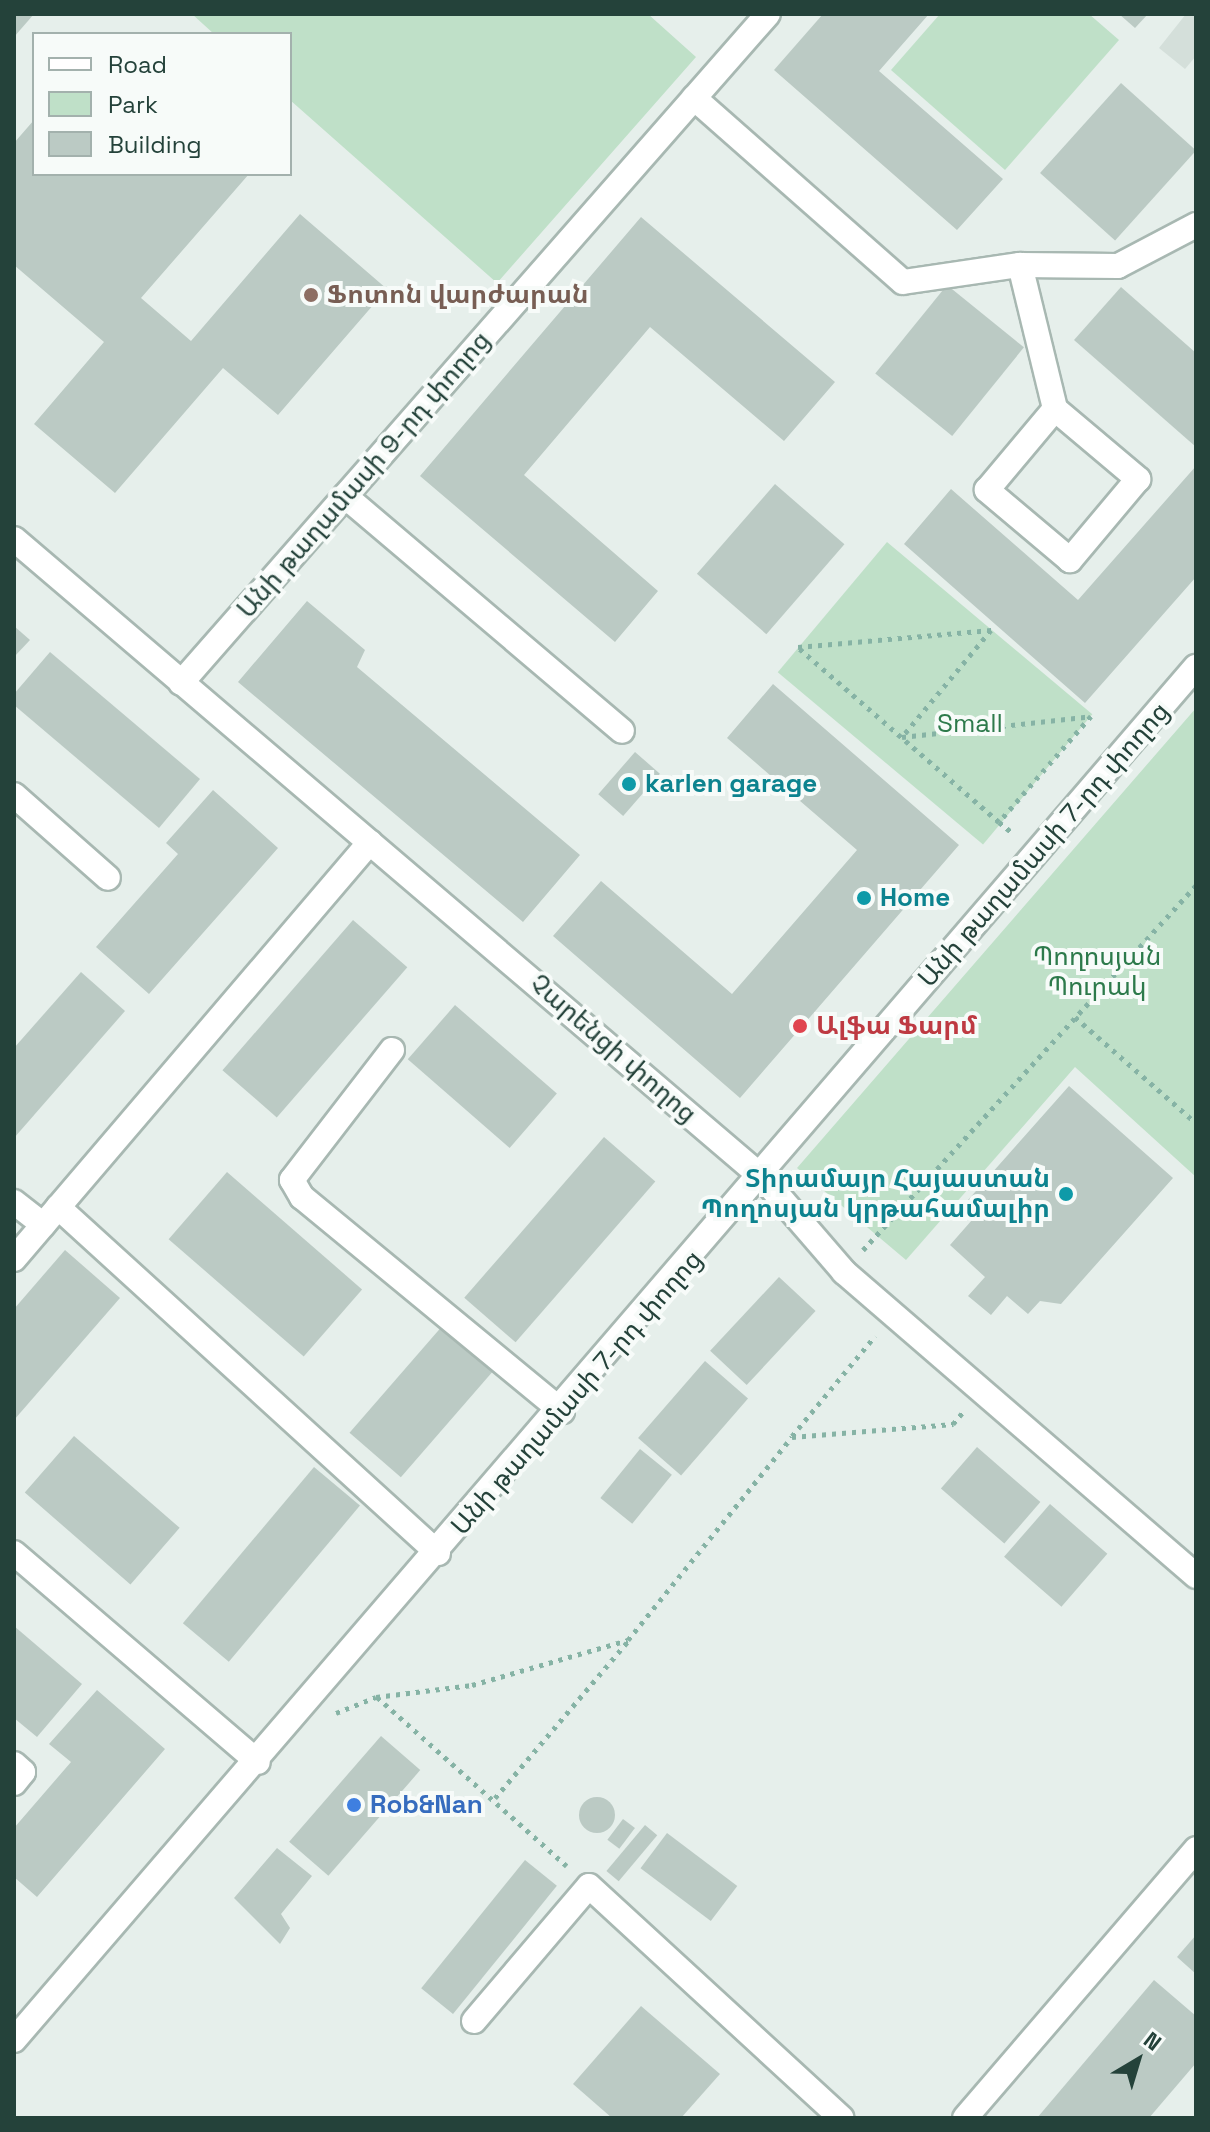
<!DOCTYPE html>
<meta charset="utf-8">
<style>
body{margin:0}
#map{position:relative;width:1210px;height:2132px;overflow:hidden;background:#e6efeb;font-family:"Space Grotesk","Noto Sans Armenian",sans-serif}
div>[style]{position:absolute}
.built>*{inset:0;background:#d4dfda}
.green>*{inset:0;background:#bfe0c8;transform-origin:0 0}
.building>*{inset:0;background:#bbcac4;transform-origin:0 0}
.round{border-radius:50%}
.path>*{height:5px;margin-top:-2.5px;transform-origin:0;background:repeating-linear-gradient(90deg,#86b3a5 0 4px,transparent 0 10px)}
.roads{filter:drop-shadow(2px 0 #a8b8b2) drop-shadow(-2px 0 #a8b8b2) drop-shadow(0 2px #a8b8b2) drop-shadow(0 -2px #a8b8b2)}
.minor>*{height:24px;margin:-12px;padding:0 12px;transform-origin:12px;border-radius:12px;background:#fff}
.dots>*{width:22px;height:22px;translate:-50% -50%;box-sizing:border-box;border:4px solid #f7fbf9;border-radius:50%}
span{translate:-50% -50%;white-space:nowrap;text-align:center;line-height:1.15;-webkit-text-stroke:8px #f7fbf9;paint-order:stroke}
.education-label{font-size:26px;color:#785e54;font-weight:700}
.left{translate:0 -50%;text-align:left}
.street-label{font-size:26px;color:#24423a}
.park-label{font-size:26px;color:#2d7a4b}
.culture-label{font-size:26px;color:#0d838f;font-weight:700}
.right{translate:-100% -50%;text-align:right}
.health-label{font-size:26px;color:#be3a42;font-weight:700}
.shop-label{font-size:26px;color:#366cbe;font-weight:700}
.frame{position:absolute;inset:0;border:16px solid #24423a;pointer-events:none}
.legend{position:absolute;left:32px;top:32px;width:260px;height:144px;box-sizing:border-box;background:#f7fbf9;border:2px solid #a3b1ad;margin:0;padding:10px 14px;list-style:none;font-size:24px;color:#24423a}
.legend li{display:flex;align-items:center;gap:16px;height:40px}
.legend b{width:40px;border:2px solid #a3b1ad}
.north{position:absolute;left:1098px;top:2020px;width:80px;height:80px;-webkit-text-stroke:6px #f7fbf9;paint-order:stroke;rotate:38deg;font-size:22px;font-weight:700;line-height:32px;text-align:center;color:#24423a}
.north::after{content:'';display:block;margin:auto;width:28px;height:36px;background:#24423a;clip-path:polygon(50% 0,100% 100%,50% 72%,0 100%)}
</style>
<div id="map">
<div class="built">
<i style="clip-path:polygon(1186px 14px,1196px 14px,1196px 56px,1185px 69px,1159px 48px)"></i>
</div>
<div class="green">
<i style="clip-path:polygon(192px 14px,648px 14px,696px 57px,497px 283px,290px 100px,290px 34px,214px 34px)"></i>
<i style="clip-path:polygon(940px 14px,1089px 14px,1119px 40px,1005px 170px,891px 70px)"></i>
<i style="left:887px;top:542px;width:268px;height:170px;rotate:40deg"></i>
<i style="clip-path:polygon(1196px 708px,1196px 1177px,1075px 1067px,906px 1260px,797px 1168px)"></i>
</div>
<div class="building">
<i style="clip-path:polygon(14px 14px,34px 14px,14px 37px)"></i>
<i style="clip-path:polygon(823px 14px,929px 14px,879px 71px,1003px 179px,957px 230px,774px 70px)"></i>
<i style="clip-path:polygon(1119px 14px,1148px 14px,1135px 28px)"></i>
<i style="left:1121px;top:83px;width:101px;height:121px;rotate:42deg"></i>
<i style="clip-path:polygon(34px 120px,34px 174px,249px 174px,141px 298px,191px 341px,300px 214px,387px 289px,278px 415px,223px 368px,115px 493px,34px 424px,104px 342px,14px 265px,14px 143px)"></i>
<i style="clip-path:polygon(641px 217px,835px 382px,784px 441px,650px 327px,524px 475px,658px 591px,615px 642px,420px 476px)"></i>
<i style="left:947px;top:285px;width:99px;height:114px;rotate:39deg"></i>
<i style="clip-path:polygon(1121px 287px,1196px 353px,1196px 447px,1074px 340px)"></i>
<i style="clip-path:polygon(1196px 466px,1196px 577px,1085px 703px,904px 544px,951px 489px,1078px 600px)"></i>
<i style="left:775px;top:484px;width:92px;height:119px;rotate:41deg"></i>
<i style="clip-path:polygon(307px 601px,365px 650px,357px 667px,580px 855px,523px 922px,238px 682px)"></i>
<i style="clip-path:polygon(14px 626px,30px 640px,14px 657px)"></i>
<i style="clip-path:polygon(50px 652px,200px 779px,159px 828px,14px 705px,14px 694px)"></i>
<i style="clip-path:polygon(773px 684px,959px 845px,740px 1098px,553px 936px,601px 881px,732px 994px,857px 850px,727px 738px)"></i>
<i style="left:635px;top:752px;width:33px;height:56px;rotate:41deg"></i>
<i style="clip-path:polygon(213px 790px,278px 848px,149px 994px,96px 947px,178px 854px,166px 843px)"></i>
<i style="left:353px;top:920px;width:72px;height:199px;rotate:41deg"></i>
<i style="clip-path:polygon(81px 972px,125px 1011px,14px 1138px,14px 1048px)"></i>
<i style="left:455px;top:1005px;width:135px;height:72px;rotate:41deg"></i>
<i style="clip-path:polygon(1069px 1086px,1173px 1178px,1061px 1304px,1040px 1301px,1028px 1314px,1007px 1296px,991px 1315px,968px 1296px,985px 1277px,950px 1245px,972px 1220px,960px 1209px)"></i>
<i style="left:604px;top:1137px;width:68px;height:213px;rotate:41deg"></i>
<i style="left:227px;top:1172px;width:179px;height:89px;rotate:41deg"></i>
<i style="clip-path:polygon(65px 1250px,120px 1298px,14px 1420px,14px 1309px)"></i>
<i style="left:779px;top:1277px;width:50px;height:101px;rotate:43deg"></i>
<i style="left:444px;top:1324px;width:68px;height:144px;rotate:41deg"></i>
<i style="left:705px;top:1361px;width:57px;height:102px;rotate:41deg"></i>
<i style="left:74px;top:1436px;width:140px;height:75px;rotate:41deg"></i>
<i style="left:977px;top:1447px;width:84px;height:55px;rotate:41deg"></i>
<i style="left:640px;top:1449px;width:41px;height:63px;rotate:39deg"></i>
<i style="left:314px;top:1467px;width:60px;height:204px;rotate:40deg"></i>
<i style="left:1050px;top:1504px;width:76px;height:70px;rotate:41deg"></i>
<i style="clip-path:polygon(14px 1626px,82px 1684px,37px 1737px,14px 1718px)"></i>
<i style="clip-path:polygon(97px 1690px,165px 1749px,37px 1897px,14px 1877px,14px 1828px,71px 1762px,49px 1744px)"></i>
<i style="left:381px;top:1736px;width:52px;height:140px;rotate:41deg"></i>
<i class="round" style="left:579px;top:1797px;width:36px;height:36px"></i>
<i style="left:623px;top:1819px;width:15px;height:26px;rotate:37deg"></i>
<i style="left:645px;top:1825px;width:16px;height:60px;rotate:40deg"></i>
<i style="left:667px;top:1833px;width:88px;height:44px;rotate:37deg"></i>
<i style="clip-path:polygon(277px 1848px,312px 1876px,281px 1914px,290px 1928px,280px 1944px,234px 1898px)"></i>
<i style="left:525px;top:1860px;width:41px;height:165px;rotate:39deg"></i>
<i style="clip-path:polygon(1196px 1935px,1196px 1974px,1177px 1957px)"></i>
<i style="clip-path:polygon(1154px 1980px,1196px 2016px,1196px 2063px,1149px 2118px,1037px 2118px)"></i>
<i style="clip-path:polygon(641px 2006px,720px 2074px,681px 2118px,612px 2118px,573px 2084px)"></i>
</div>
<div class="path">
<i style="left:902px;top:737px;width:190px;rotate:-6.3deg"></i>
<i style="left:1091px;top:716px;width:140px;rotate:131deg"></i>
<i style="left:999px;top:822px;width:267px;rotate:-139deg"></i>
<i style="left:798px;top:647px;width:194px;rotate:-5deg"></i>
<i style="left:991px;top:630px;width:139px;rotate:129.8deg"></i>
<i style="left:999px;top:822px;width:19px;rotate:39deg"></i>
<i style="left:1075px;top:1017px;width:161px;rotate:41.2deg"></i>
<i style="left:863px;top:1250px;width:494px;rotate:-47.6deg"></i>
<i style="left:792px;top:1436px;width:130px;rotate:-50.3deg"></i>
<i style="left:377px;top:1697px;width:254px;rotate:41.7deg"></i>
<i style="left:336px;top:1713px;width:43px;rotate:-21.8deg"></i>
<i style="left:376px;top:1697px;width:97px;rotate:-7.1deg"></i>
<i style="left:472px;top:1685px;width:162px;rotate:-16.1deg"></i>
<i style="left:628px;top:1640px;width:261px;rotate:-51.1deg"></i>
<i style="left:792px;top:1437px;width:162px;rotate:-4.6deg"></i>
<i style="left:953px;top:1424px;width:17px;rotate:-50deg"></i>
<i style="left:495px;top:1798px;width:206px;rotate:-49.7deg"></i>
<i style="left:1195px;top:2118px;width:1px;rotate:-45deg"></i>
</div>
<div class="roads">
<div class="minor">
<i style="left:694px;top:98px;width:278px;rotate:41.4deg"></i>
<i style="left:903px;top:282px;width:118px;rotate:-8.3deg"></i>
<i style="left:1020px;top:265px;width:98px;rotate:0.6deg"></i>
<i style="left:1118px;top:266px;width:88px;rotate:-27.7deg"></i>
<i style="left:1020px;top:265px;width:148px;rotate:76.3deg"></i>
<i style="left:1055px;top:409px;width:109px;rotate:40.1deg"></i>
<i style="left:1138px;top:479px;width:106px;rotate:130deg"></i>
<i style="left:1070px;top:560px;width:109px;rotate:-139.9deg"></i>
<i style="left:987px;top:490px;width:106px;rotate:-50deg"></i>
<i style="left:345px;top:496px;width:363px;rotate:40.3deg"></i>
<i style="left:14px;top:539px;width:985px;rotate:40.47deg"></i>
<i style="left:763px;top:1178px;width:124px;rotate:49.2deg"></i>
<i style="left:844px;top:1272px;width:465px;rotate:40.8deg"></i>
<i style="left:181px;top:683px;width:890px;rotate:-48.74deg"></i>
<i style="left:14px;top:795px;width:125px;rotate:41.4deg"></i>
<i style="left:392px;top:1050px;width:164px;rotate:127.6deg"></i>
<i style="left:292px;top:1180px;width:20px;rotate:60deg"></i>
<i style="left:302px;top:1197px;width:337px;rotate:39.5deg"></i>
<i style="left:14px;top:1202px;width:37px;rotate:38deg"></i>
<i style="left:58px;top:1207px;width:514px;rotate:42.32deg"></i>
<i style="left:14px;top:1259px;width:548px;rotate:-49.51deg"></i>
<i style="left:14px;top:1553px;width:321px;rotate:40.6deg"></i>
<i style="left:14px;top:1764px;width:12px;rotate:42deg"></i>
<i style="left:23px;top:1772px;width:14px;rotate:129deg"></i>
<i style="left:474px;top:2021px;width:177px;rotate:-49.6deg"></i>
<i style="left:589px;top:1886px;width:343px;rotate:42.6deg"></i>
<i style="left:14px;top:2040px;width:1812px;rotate:-49.28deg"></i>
<i style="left:965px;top:2118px;width:355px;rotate:-49.3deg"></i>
</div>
</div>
<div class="dots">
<i style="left:311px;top:295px;background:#8d6e63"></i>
<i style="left:629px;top:784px;background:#0f9aa8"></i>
<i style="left:864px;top:898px;background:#0f9aa8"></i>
<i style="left:800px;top:1026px;background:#e0444e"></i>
<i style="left:1066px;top:1194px;background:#0f9aa8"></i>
<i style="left:354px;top:1805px;background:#3f7fe0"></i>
</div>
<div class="education-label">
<span class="left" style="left:327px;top:295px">Ֆոտոն վարժարան</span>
</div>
<div class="street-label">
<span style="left:364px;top:475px;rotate:-49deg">Անի թաղամասի 9-րդ փողոց</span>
<span style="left:1044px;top:845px;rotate:-49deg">Անի թաղամասի 7-րդ փողոց</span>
<span style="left:613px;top:1049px;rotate:41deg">Չարենցի փողոց</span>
<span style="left:577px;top:1393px;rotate:-49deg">Անի թաղամասի 7-րդ փողոց</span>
</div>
<div class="park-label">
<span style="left:970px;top:724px">Small</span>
<span style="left:1097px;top:972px">Պողոսյան<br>Պուրակ</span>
</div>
<div class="culture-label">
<span class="left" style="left:645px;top:784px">karlen garage</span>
<span class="left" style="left:880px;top:898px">Home</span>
<span class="right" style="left:1050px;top:1194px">Տիրամայր Հայաստան<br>Պողոսյան կրթահամալիր</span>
</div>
<div class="health-label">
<span class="left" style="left:816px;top:1026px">Ալֆա Ֆարմ</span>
</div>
<div class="shop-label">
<span class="left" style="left:370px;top:1805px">Rob&amp;Nan</span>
</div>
<div class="frame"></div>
<ul class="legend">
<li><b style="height:10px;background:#fff"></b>Road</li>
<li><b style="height:22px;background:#bfe0c8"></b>Park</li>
<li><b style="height:22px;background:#bbcac4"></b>Building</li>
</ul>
<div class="north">N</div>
</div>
